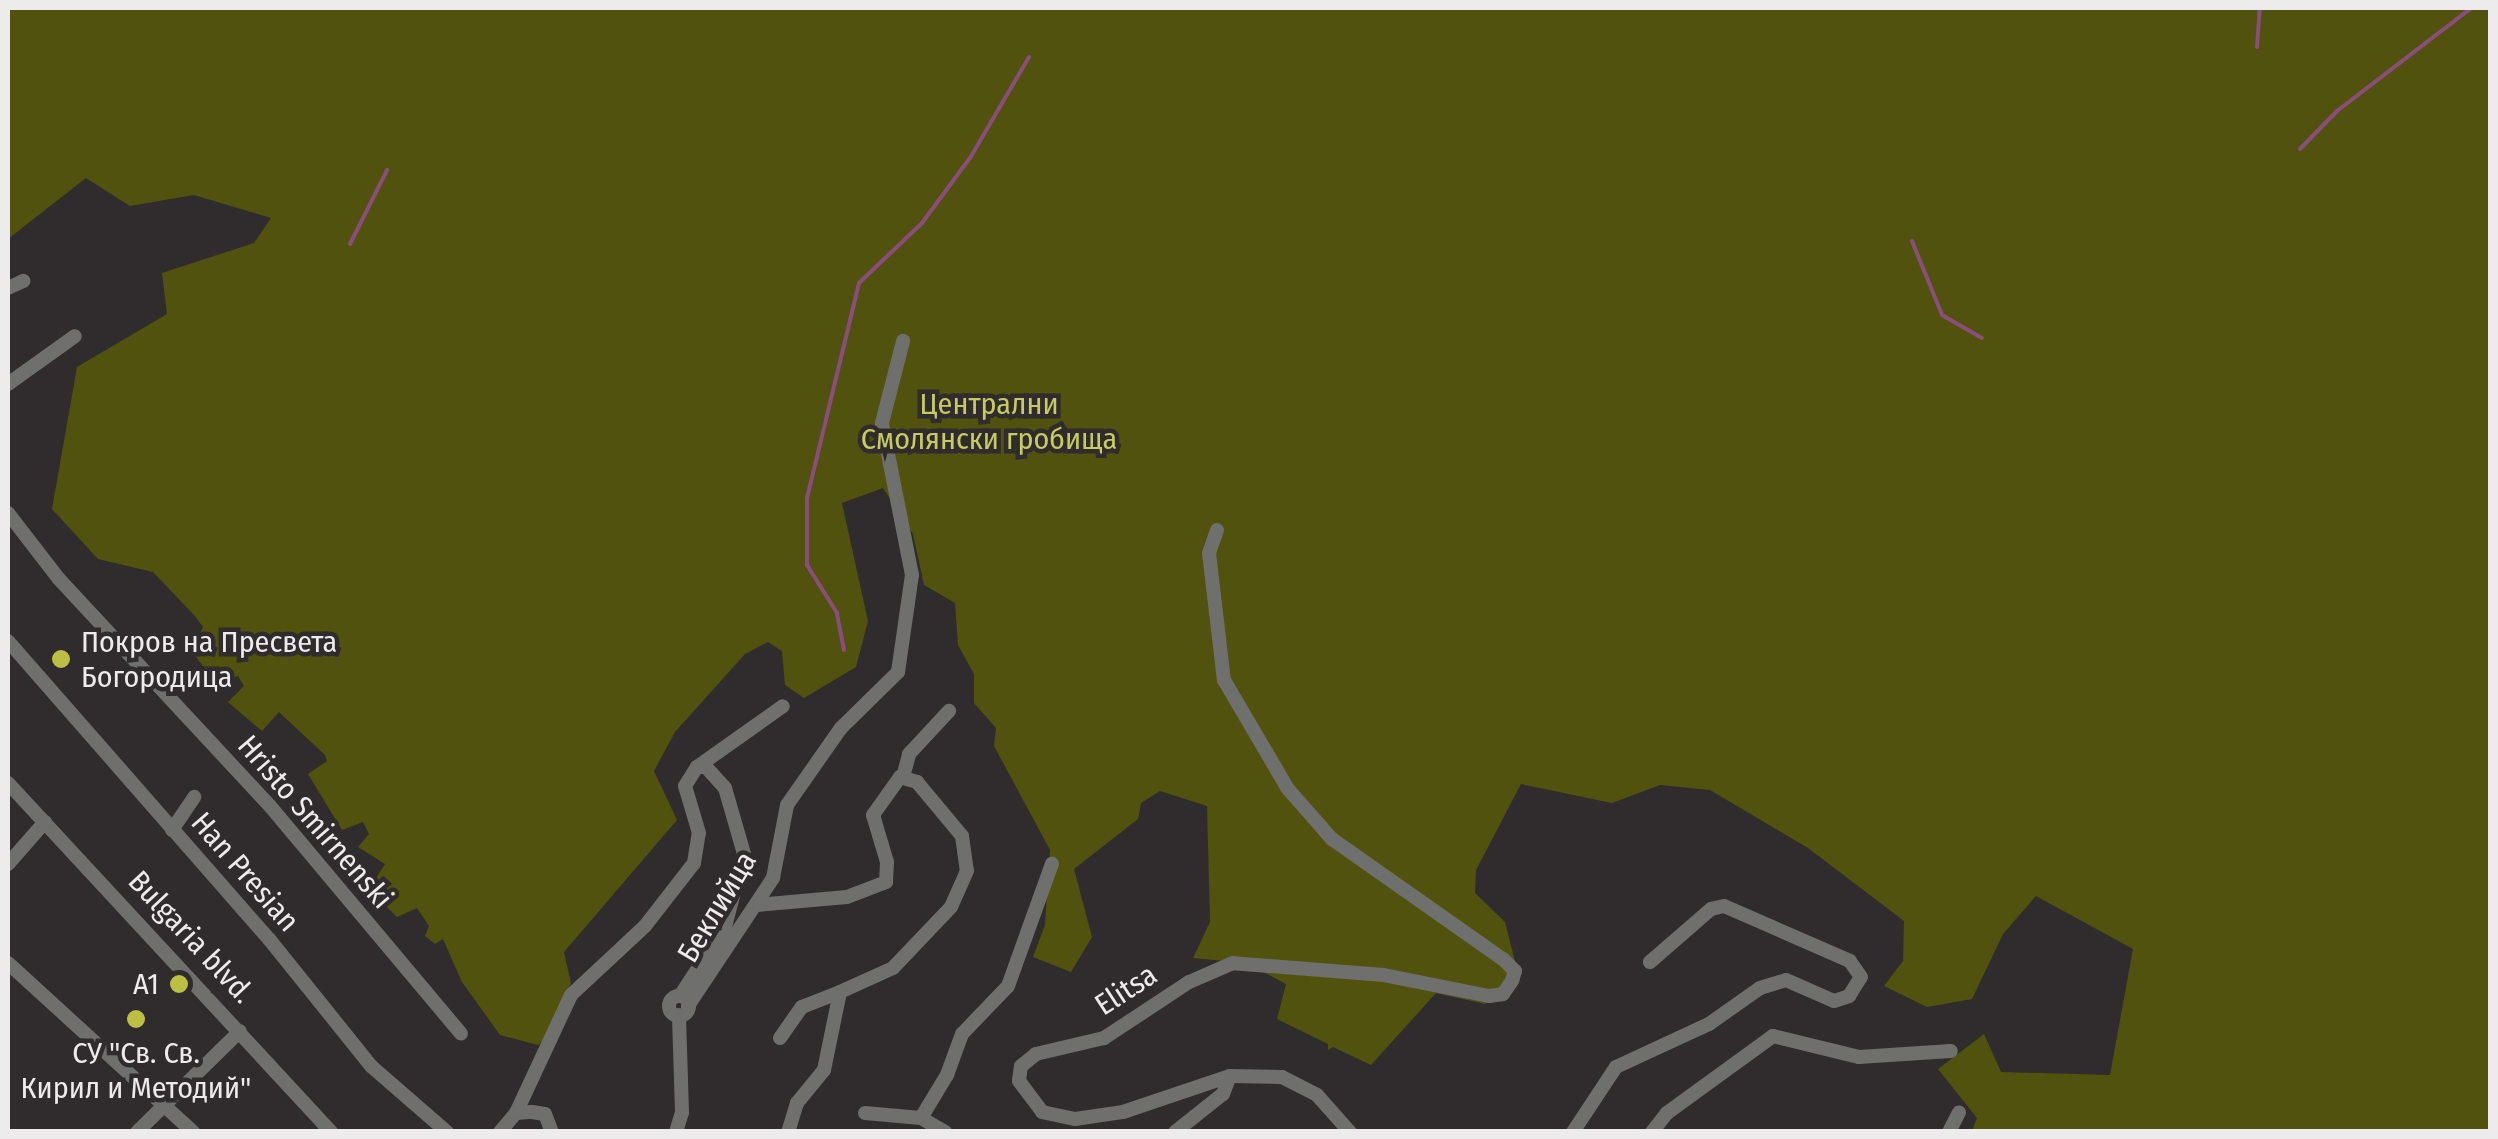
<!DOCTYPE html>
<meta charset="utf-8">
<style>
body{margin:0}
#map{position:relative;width:2498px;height:1139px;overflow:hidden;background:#302c2e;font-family:"Fira Sans Condensed",sans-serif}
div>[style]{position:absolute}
.green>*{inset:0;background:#50520d}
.stream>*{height:4px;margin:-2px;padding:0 2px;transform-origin:2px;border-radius:2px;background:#8b4d7b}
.minor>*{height:14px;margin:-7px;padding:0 7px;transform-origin:7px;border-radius:7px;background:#6f6f6d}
.minor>.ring{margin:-7px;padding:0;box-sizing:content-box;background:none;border:14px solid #6f6f6d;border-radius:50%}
.dots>*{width:28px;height:28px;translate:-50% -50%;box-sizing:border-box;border:5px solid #302c2e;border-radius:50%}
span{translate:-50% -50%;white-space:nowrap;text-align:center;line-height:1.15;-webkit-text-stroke:9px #302c2e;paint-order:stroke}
.park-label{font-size:30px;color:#c7cc5e}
.poi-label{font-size:30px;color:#eeebed}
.left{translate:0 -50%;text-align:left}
.right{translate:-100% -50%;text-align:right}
.street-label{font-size:30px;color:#eeebed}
.frame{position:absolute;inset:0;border:10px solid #eeebed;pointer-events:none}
</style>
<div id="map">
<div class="green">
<i style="clip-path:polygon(8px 8px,2490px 8px,2490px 1131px,1972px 1131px,1977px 1118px,1938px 1069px,1984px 1034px,2001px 1072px,2110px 1075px,2133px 949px,2036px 896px,2003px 934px,1972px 999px,1927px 1007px,1884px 986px,1903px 961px,1904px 921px,1808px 848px,1710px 790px,1660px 785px,1612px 803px,1521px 784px,1476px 870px,1475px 893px,1505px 922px,1520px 981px,1485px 1004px,1436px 993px,1371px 1065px,1333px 1047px,1328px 1050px,1328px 1044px,1277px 1019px,1286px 984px,1247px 963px,1193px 958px,1210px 922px,1207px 806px,1160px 791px,1141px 803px,1138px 819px,1074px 869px,1092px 937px,1071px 972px,1033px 957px,1045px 925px,1050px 850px,994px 746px,996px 728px,974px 703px,974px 674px,958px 645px,955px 603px,924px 585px,913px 534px,883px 488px,842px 503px,868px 621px,856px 667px,804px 698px,785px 685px,782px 651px,768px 642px,745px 654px,675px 732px,654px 771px,677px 820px,564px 952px,571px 983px,546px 1039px,538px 1045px,500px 1035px,462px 982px,443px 939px,435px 944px,425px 936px,429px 926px,417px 908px,397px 917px,369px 889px,385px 864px,358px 847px,369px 834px,363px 822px,342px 830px,308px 774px,327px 761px,325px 755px,279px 712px,262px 731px,228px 702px,244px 686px,238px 676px,216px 682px,192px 652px,203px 627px,194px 615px,153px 572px,98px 559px,52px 509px,77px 367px,167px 314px,162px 273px,254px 243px,271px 218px,194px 195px,130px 206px,86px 178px,8px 239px)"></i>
</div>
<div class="stream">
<i style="left:2257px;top:47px;width:39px;rotate:-86deg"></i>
<i style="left:2300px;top:149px;width:53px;rotate:-45.8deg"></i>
<i style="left:2337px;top:111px;width:169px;rotate:-37.5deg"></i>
<i style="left:1912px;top:241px;width:80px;rotate:67.9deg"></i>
<i style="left:1942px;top:315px;width:46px;rotate:29.9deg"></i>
<i style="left:350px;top:244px;width:83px;rotate:-63.4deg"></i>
<i style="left:844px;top:650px;width:38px;rotate:-101deg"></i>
<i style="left:837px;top:613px;width:57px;rotate:-122deg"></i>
<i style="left:807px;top:565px;width:67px;rotate:-90deg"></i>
<i style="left:807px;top:498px;width:221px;rotate:-76.4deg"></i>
<i style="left:859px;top:283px;width:87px;rotate:-43.6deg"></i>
<i style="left:922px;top:223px;width:81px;rotate:-53.6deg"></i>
<i style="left:970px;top:158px;width:117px;rotate:-59.7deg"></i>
</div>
<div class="minor">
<i style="left:8px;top:288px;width:17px;rotate:-25deg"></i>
<i style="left:8px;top:384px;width:82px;rotate:-35.6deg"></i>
<i style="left:8px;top:513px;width:83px;rotate:52.3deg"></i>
<i style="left:59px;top:579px;width:310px;rotate:47.1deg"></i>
<i style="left:270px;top:806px;width:297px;rotate:50deg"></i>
<i style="left:1217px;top:530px;width:24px;rotate:109deg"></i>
<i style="left:1209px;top:553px;width:128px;rotate:83.3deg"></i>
<i style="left:1224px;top:680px;width:126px;rotate:59.6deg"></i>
<i style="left:1288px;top:789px;width:67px;rotate:48.7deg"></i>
<i style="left:1332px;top:839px;width:209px;rotate:35.1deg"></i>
<i style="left:1503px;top:959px;width:17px;rotate:45deg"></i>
<i style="left:1515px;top:971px;width:10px;rotate:107deg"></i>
<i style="left:1512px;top:981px;width:16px;rotate:125deg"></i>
<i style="left:1503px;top:994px;width:14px;rotate:172deg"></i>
<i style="left:1489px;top:996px;width:107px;rotate:-168.7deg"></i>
<i style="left:1384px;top:975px;width:151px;rotate:-175.5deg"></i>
<i style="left:1233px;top:963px;width:48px;rotate:156.6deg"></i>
<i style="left:1189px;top:982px;width:102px;rotate:146.6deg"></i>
<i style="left:1104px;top:1038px;width:70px;rotate:166.8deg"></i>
<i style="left:1036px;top:1054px;width:19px;rotate:141deg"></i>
<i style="left:1021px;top:1066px;width:15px;rotate:98deg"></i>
<i style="left:1019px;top:1081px;width:39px;rotate:53deg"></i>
<i style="left:1042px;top:1112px;width:34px;rotate:12deg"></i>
<i style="left:1075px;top:1119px;width:49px;rotate:-8.3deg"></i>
<i style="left:1123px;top:1112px;width:113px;rotate:-18.6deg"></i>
<i style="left:1230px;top:1076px;width:52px;rotate:1.1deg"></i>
<i style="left:1282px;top:1077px;width:39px;rotate:27deg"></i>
<i style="left:1317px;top:1095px;width:50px;rotate:48.3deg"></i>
<i style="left:8px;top:641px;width:396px;rotate:48.8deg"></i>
<i style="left:269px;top:939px;width:163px;rotate:51.2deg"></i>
<i style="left:371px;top:1066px;width:101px;rotate:41deg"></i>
<i style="left:697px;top:767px;width:105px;rotate:-35.3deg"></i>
<i style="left:903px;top:777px;width:24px;rotate:-75deg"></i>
<i style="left:909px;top:754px;width:59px;rotate:-47.1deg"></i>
<i style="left:8px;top:783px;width:476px;rotate:47.2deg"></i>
<i style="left:172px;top:830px;width:40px;rotate:-56deg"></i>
<i style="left:8px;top:864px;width:56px;rotate:-48.6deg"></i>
<i style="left:757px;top:905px;width:90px;rotate:-5.1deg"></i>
<i style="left:847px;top:897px;width:42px;rotate:-21deg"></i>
<i style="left:886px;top:882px;width:20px;rotate:-87deg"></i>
<i style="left:887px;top:862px;width:49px;rotate:-106.6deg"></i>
<i style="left:873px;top:815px;width:47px;rotate:-54.6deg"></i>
<i style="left:900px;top:777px;width:18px;rotate:16deg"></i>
<i style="left:917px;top:782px;width:70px;rotate:50.2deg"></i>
<i style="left:962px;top:836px;width:35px;rotate:82deg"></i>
<i style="left:967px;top:871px;width:39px;rotate:114deg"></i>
<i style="left:951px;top:907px;width:84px;rotate:133.6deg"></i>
<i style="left:893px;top:968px;width:58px;rotate:155.6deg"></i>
<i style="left:840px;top:992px;width:80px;rotate:101.6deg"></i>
<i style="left:824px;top:1070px;width:43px;rotate:129.3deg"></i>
<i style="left:797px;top:1103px;width:30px;rotate:107deg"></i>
<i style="left:8px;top:963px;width:251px;rotate:42.4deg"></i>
<i class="ring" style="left:669px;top:996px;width:6px;height:6px"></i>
<i style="left:688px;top:1006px;width:154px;rotate:-56.4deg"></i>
<i style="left:773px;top:878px;width:74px;rotate:-79.1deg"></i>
<i style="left:787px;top:805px;width:94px;rotate:-55deg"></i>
<i style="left:841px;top:728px;width:80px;rotate:-44.5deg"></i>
<i style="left:898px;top:672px;width:98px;rotate:-81.8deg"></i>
<i style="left:912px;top:575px;width:155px;rotate:-101.2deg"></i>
<i style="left:882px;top:423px;width:85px;rotate:-75.6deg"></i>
<i style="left:780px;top:1038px;width:38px;rotate:-55deg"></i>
<i style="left:802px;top:1007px;width:41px;rotate:-21.5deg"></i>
<i style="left:516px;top:1113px;width:130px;rotate:-65deg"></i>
<i style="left:571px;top:995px;width:101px;rotate:-43deg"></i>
<i style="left:645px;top:926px;width:80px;rotate:-52.1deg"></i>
<i style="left:694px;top:863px;width:30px;rotate:-81deg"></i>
<i style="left:699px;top:833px;width:49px;rotate:-106.6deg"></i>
<i style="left:685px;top:786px;width:22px;rotate:-58deg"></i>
<i style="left:697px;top:767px;width:9px"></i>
<i style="left:706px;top:767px;width:28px;rotate:48deg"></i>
<i style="left:725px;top:788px;width:69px;rotate:73.9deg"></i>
<i style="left:744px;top:854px;width:75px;rotate:104.6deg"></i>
<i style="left:725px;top:927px;width:82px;rotate:123.1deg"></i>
<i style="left:865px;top:1113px;width:56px;rotate:5.1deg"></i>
<i style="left:921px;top:1118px;width:28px;rotate:30deg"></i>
<i style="left:921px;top:1118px;width:50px;rotate:-58.8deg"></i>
<i style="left:947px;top:1075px;width:44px;rotate:-69.9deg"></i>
<i style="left:962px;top:1034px;width:66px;rotate:-46.2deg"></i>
<i style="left:1008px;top:986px;width:130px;rotate:-70.2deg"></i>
<i style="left:137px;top:1132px;width:144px;rotate:-44.4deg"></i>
<i style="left:500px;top:1132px;width:25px;rotate:-50deg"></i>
<i style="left:516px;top:1113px;width:16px;rotate:-4deg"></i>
<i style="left:532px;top:1112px;width:13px;rotate:9deg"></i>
<i style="left:545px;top:1114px;width:19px;rotate:69deg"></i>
<i style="left:676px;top:1132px;width:21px;rotate:-73deg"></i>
<i style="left:682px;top:1112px;width:97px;rotate:-91.8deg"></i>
<i style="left:1175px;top:1132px;width:61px;rotate:-38.4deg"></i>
<i style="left:1223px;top:1094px;width:19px;rotate:-69deg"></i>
<i style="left:1573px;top:1132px;width:78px;rotate:-56.5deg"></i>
<i style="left:1616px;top:1067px;width:102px;rotate:-24.8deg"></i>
<i style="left:1709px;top:1024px;width:62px;rotate:-35.2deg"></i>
<i style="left:1760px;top:988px;width:27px;rotate:-17deg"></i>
<i style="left:1786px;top:980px;width:52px;rotate:23.6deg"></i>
<i style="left:1834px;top:1001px;width:16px;rotate:-18deg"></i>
<i style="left:1849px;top:996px;width:22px;rotate:-58deg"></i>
<i style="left:1861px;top:977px;width:19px;rotate:-125deg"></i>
<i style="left:1850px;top:961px;width:137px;rotate:-156.4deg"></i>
<i style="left:1724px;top:906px;width:13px;rotate:167deg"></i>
<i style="left:1711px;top:909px;width:81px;rotate:139deg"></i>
<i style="left:1652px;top:1132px;width:24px;rotate:-52deg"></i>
<i style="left:1667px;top:1113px;width:131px;rotate:-36deg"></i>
<i style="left:1773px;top:1036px;width:89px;rotate:13.7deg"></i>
<i style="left:1859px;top:1057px;width:92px;rotate:-3.7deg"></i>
<i style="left:1949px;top:1132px;width:22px;rotate:-63deg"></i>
</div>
<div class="dots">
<i style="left:61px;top:659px;background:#bbc044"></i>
<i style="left:179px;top:984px;background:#bbc044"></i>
<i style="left:136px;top:1019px;background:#bbc044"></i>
</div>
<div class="park-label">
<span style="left:989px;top:421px">Централни<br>Смолянски гробища</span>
</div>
<div class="poi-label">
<span class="left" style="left:81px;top:659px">Покров на Пресвета<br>Богородица</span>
<span class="right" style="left:159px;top:984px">A1</span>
<span style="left:136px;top:1070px">СУ "Св. Св.<br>Кирил и Методий"</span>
</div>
<div class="street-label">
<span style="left:315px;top:822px;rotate:49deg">Hristo Smirnenski</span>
<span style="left:245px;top:872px;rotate:49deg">Han Presian</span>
<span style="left:717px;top:907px;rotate:-59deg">Беклийца</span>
<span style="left:191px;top:937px;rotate:47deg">Bulgaria blvd.</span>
<span style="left:1126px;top:990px;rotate:-33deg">Elitsa</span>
</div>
<div class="frame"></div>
</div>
